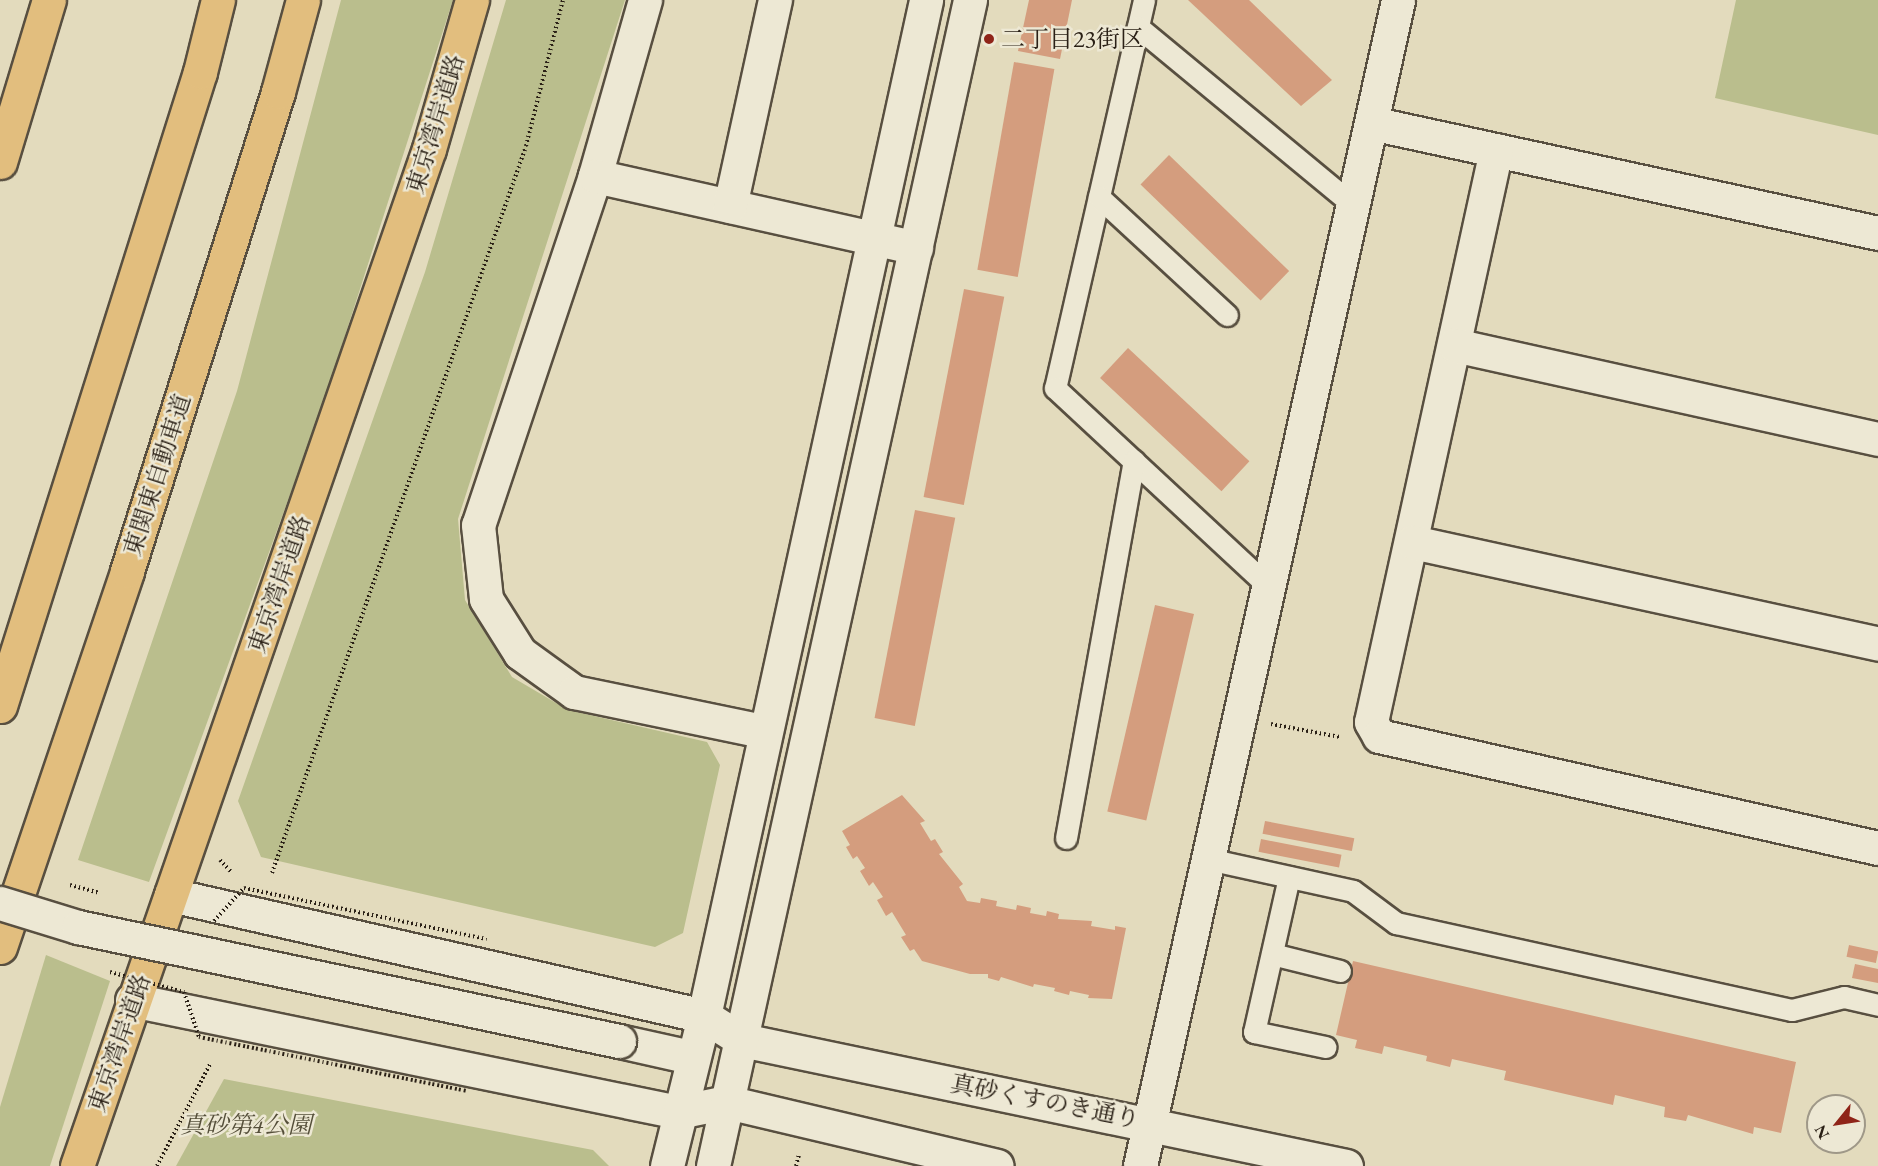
<!DOCTYPE html>
<meta charset="utf-8">
<style>
body{margin:0}
#map{position:relative;width:1878px;height:1166px;overflow:hidden;background:#e3dbbd;font-family:"EB Garamond","Noto Serif JP",serif}
div>[style]{position:absolute}
.green>*{inset:0;background:#babe8d}
.building>*{inset:0;background:#d49d7e;transform-origin:0 0}
.path>*{height:4px;margin-top:-2px;transform-origin:0;background:repeating-linear-gradient(90deg,#2a2016 0 1.5px,transparent 0 4.5px)}
.roads{filter:drop-shadow(2px 0 #584f40) drop-shadow(-2px 0 #584f40) drop-shadow(0 2px #584f40) drop-shadow(0 -2px #584f40)}
.service>*{height:21px;margin:-10.5px;padding:0 10.5px;transform-origin:10.5px;border-radius:10.5px;background:#ede8d4}
.minor>*{height:33px;margin:-16.5px;padding:0 16.5px;transform-origin:16.5px;border-radius:16.5px;background:#ede8d4}
.tertiary>*{height:33px;margin:-16.5px;padding:0 16.5px;transform-origin:16.5px;border-radius:16.5px;background:#ede8d4}
.trunk>*{height:33px;margin:-16.5px;padding:0 16.5px;transform-origin:16.5px;border-radius:16.5px;background:#e2be7e}
.motorway>*{height:33px;margin:-16.5px;padding:0 16.5px;transform-origin:16.5px;border-radius:16.5px;background:#e2be7e}
.path-bridge>*{height:4px;margin-top:-2px;transform-origin:0;background:repeating-linear-gradient(90deg,#2a2016 0 1.5px,transparent 0 4.5px)}
.bridges{filter:drop-shadow(2px 0 #584f40) drop-shadow(-2px 0 #584f40) drop-shadow(0 2px #584f40) drop-shadow(0 -2px #584f40)}
.tertiary-bridge>*{height:33px;margin:-16.5px;padding:0 16.5px;transform-origin:16.5px;border-radius:16.5px;background:#ede8d4}
.dots>*{width:16px;height:16px;translate:-50% -50%;box-sizing:border-box;border:3px solid #ede8d4;border-radius:50%}
span{translate:-50% -50%;white-space:nowrap;text-align:center;line-height:1.15;-webkit-text-stroke:5px #ede8d4;paint-order:stroke}
.poi-label{font-size:24px;color:#2a2016}
.left{translate:0 -50%;text-align:left}
.street-label{font-size:24px;color:#2a2016}
.park-label{font-size:24px;color:#554f3a;font-style:italic}
.north{position:absolute;left:1806px;top:1094px;width:60px;height:60px;box-sizing:border-box;background:#ede8d4;border:2px solid #9f9888;border-radius:50%;rotate:240deg;font-size:16px;font-weight:700;line-height:24px;text-align:center;color:#2a2016}
.north::after{content:'';display:block;margin:auto;width:21px;height:27px;background:#8f2418;clip-path:polygon(50% 0,100% 100%,50% 72%,0 100%)}
</style>
<div id="map">
<div class="green">
<i style="clip-path:polygon(341px 0,453px 0,323px 404px,149px 882px,78px 860px,237px 391px)"></i>
<i style="clip-path:polygon(506px 0,625px 0,458px 519px,465px 600px,512px 677px,568px 710px,707px 742px,720px 765px,683px 933px,655px 947px,261px 857px,238px 801px,425px 272px)"></i>
<i style="clip-path:polygon(1736px 0,1878px 0,1878px 135px,1715px 98px)"></i>
<i style="clip-path:polygon(46px 955px,110px 981px,50px 1166px,0 1166px,0 1107px)"></i>
<i style="clip-path:polygon(224px 1079px,593px 1150px,609px 1166px,176px 1166px)"></i>
</div>
<div class="building">
<i style="clip-path:polygon(1029px 0,1072px 0,1060px 59px,1018px 51px)"></i>
<i style="clip-path:polygon(1188px 0,1249px 0,1332px 80px,1301px 106px)"></i>
<i style="left:1014px;top:62px;width:41px;height:211px;rotate:10deg"></i>
<i style="left:1169px;top:155px;width:167px;height:41px;rotate:44deg"></i>
<i style="left:964px;top:289px;width:41px;height:212px;rotate:11deg"></i>
<i style="left:1128px;top:348px;width:166px;height:41px;rotate:43deg"></i>
<i style="left:915px;top:510px;width:41px;height:212px;rotate:11deg"></i>
<i style="left:1155px;top:605px;width:40px;height:212px;rotate:13deg"></i>
<i style="clip-path:polygon(902px 795px,925px 821px,920px 823px,931px 841px,935px 839px,943px 852px,939px 854px,963px 884px,959px 887px,967px 901px,980px 903px,981px 898px,997px 901px,996px 906px,1016px 910px,1017px 905px,1031px 908px,1030px 913px,1046px 916px,1047px 911px,1059px 914px,1058px 919px,1092px 921px,1091px 926px,1115px 930px,1115px 926px,1126px 928px,1112px 999px,1088px 998px,1089px 995px,1070px 991px,1069px 995px,1054px 991px,1055px 988px,1034px 984px,1033px 987px,1001px 977px,999px 981px,988px 978px,988px 974px,970px 974px,922px 961px,914px 949px,910px 951px,901px 937px,906px 935px,892px 912px,886px 916px,877px 900px,883px 897px,873px 882px,869px 886px,860px 871px,865px 868px,857px 856px,853px 859px,846px 847px,850px 845px,842px 831px)"></i>
<i style="left:1265px;top:821px;width:91px;height:13px;rotate:11deg"></i>
<i style="left:1261px;top:839px;width:82px;height:13px;rotate:11deg"></i>
<i style="left:1849px;top:945px;width:30px;height:12px;rotate:12deg"></i>
<i style="clip-path:polygon(1353px 961px,1796px 1062px,1781px 1133px,1754px 1127px,1753px 1134px,1688px 1115px,1686px 1121px,1664px 1117px,1665px 1107px,1615px 1095px,1613px 1105px,1504px 1080px,1506px 1071px,1452px 1059px,1450px 1067px,1426px 1061px,1427px 1056px,1384px 1046px,1382px 1054px,1355px 1048px,1357px 1040px,1336px 1035px)"></i>
<i style="clip-path:polygon(1855px 964px,1878px 969px,1878px 983px,1852px 978px)"></i>
</div>
<div class="path">
<i style="left:1271px;top:724px;width:70px;rotate:10.7deg"></i>
<i style="left:220px;top:860px;width:16px;rotate:47deg"></i>
<i style="left:272px;top:873px;width:770px;rotate:-70.74deg"></i>
<i style="left:526px;top:146px;width:151px;rotate:-75.8deg"></i>
<i style="left:157px;top:1166px;width:115px;rotate:-62.5deg"></i>
<i style="left:796px;top:1166px;width:11px;rotate:-75deg"></i>
</div>
<div class="roads">
<div class="service">
<i style="left:1144px;top:0;width:398px;rotate:102.9deg"></i>
<i style="left:1055px;top:388px;width:292px;rotate:42.9deg"></i>
<i style="left:1138px;top:27px;width:279px;rotate:39.6deg"></i>
<i style="left:1099px;top:197px;width:174px;rotate:42.7deg"></i>
<i style="left:1066px;top:838px;width:383px;rotate:-79.8deg"></i>
<i style="left:1208px;top:859px;width:148px;rotate:12.4deg"></i>
<i style="left:1353px;top:891px;width:54px;rotate:36.7deg"></i>
<i style="left:1396px;top:923px;width:405px;rotate:12.4deg"></i>
<i style="left:1792px;top:1010px;width:54px;rotate:-14deg"></i>
<i style="left:1844px;top:997px;width:35px;rotate:13deg"></i>
<i style="left:1289px;top:877px;width:159px;rotate:102.7deg"></i>
<i style="left:1254px;top:1032px;width:73px;rotate:11.9deg"></i>
<i style="left:1272px;top:954px;width:70px;rotate:14deg"></i>
</div>
<div class="minor">
<i style="left:645px;top:0;width:183px;rotate:105.9deg"></i>
<i style="left:595px;top:176px;width:368px;rotate:108.5deg"></i>
<i style="left:478px;top:525px;width:74px;rotate:83.8deg"></i>
<i style="left:486px;top:599px;width:64px;rotate:57.8deg"></i>
<i style="left:520px;top:653px;width:67px;rotate:35.8deg"></i>
<i style="left:574px;top:692px;width:193px;rotate:11.7deg"></i>
<i style="left:1371px;top:123px;width:519px;rotate:12.24deg"></i>
<i style="left:1496px;top:150px;width:585px;rotate:102.33deg"></i>
<i style="left:1371px;top:722px;width:16px;rotate:60deg"></i>
<i style="left:1379px;top:736px;width:511px;rotate:12.65deg"></i>
<i style="left:595px;top:176px;width:329px;rotate:12.6deg"></i>
<i style="left:730px;top:206px;width:211px;rotate:-77.7deg"></i>
<i style="left:1454px;top:345px;width:434px;rotate:12.5deg"></i>
<i style="left:1412px;top:542px;width:477px;rotate:12.3deg"></i>
</div>
<div class="tertiary">
<i style="left:171px;top:895px;width:547px;rotate:12.79deg"></i>
<i style="left:704px;top:1016px;width:45px;rotate:32.3deg"></i>
<i style="left:742px;top:1040px;width:617px;rotate:11.78deg"></i>
<i style="left:132px;top:1000px;width:557px;rotate:11.59deg"></i>
<i style="left:678px;top:1112px;width:50px;rotate:-11.5deg"></i>
<i style="left:727px;top:1102px;width:277px;rotate:13.3deg"></i>
<i style="left:619px;top:1041px;width:74px;rotate:12.5deg"></i>
<i style="left:667px;top:1166px;width:154px;rotate:-76.1deg"></i>
<i style="left:704px;top:1016px;width:1040px;rotate:-77.67deg"></i>
<i style="left:713px;top:1166px;width:1194px;rotate:-77.57deg"></i>
<i style="left:1140px;top:1166px;width:1194px;rotate:-77.52deg"></i>
</div>
<div class="trunk">
<i style="left:0;top:162px;width:169px;rotate:-73.2deg"></i>
<i style="left:77px;top:1166px;width:1076px;rotate:-70.91deg"></i>
<i style="left:429px;top:149px;width:155px;rotate:-73.9deg"></i>
</div>
<div class="motorway">
<i style="left:0;top:706px;width:665px;rotate:-72.49deg"></i>
<i style="left:200px;top:72px;width:74px;rotate:-76deg"></i>
<i style="left:0;top:947px;width:397px;rotate:-71.3deg"></i>
<i style="left:127px;top:571px;width:502px;rotate:-72.5deg"></i>
<i style="left:278px;top:92px;width:95px;rotate:-74.8deg"></i>
</div>
</div>
<div class="path-bridge">
<i style="left:70px;top:885px;width:31px;rotate:15deg"></i>
<i style="left:214px;top:921px;width:45px;rotate:-47.7deg"></i>
<i style="left:244px;top:888px;width:248px;rotate:11.9deg"></i>
<i style="left:110px;top:972px;width:77px;rotate:15.1deg"></i>
<i style="left:184px;top:992px;width:47px;rotate:71.6deg"></i>
<i style="left:199px;top:1037px;width:274px;rotate:11.4deg"></i>
</div>
<div class="bridges">
<div class="tertiary-bridge">
<i style="left:0;top:903px;width:82px;rotate:17.1deg"></i>
<i style="left:78px;top:927px;width:553px;rotate:11.9deg"></i>
</div>
</div>
<div class="dots">
<i style="left:989px;top:39px;background:#8f2418"></i>
</div>
<div class="poi-label">
<span class="left" style="left:1001px;top:39px">二丁目23街区</span>
</div>
<div class="street-label">
<span style="left:435px;top:124px;rotate:-73deg">東京湾岸道路</span>
<span style="left:157px;top:475px;rotate:-72deg">東関東自動車道</span>
<span style="left:279px;top:584px;rotate:-71deg">東京湾岸道路</span>
<span style="left:119px;top:1043px;rotate:-71deg">東京湾岸道路</span>
<span style="left:1045px;top:1101px;rotate:11deg">真砂くすのき通り</span>
</div>
<div class="park-label">
<span style="left:246px;top:1125px">真砂第4公園</span>
</div>
<div class="north">N</div>
</div>
